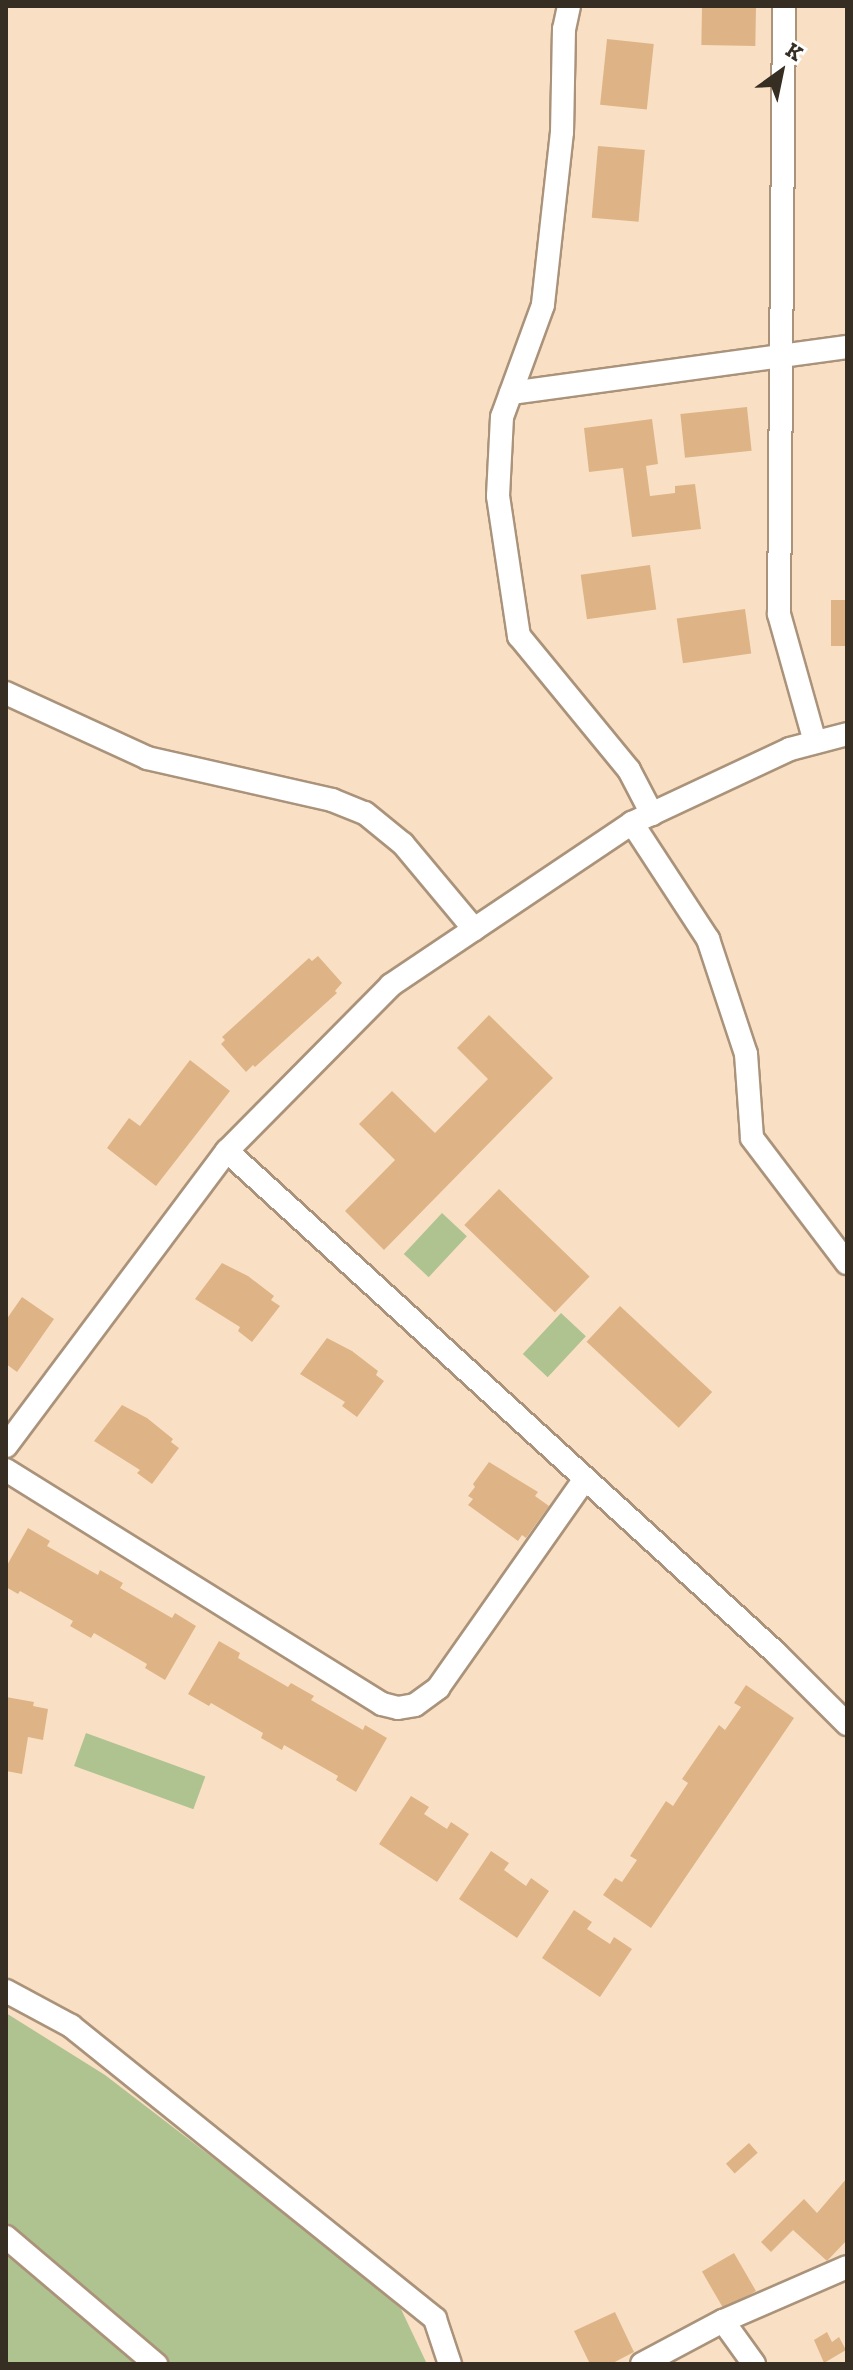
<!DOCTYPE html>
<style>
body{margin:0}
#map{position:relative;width:853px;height:2370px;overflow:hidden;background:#f9e0c5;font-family:"Zilla Slab",serif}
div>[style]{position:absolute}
.green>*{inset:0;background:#afc391;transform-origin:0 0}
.building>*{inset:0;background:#deb486;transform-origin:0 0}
.roads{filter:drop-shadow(2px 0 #aa937a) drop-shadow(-2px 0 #aa937a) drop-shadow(0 2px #aa937a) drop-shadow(0 -2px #aa937a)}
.minor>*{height:22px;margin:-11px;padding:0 11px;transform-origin:11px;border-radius:11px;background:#fff}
span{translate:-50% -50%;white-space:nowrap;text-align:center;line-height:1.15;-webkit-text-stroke:6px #fff;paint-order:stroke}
.frame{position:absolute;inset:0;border:8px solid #362d23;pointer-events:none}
.north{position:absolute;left:741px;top:32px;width:80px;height:80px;-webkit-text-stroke:6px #fff;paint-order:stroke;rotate:33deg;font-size:22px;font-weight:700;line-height:32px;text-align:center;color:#362d23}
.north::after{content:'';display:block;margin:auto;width:28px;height:36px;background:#362d23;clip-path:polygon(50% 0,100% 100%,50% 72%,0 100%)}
</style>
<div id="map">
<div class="green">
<i style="left:442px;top:1213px;width:34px;height:56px;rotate:43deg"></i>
<i style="left:561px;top:1313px;width:34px;height:56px;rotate:43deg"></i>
<i style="left:86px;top:1733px;width:127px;height:35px;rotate:20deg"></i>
<i style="clip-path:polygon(6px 2013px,105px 2075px,341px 2256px,401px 2309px,427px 2364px,6px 2364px)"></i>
</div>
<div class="building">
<i style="left:702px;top:7px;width:54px;height:38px;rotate:1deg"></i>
<i style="left:607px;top:39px;width:47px;height:66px;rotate:6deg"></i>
<i style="left:598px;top:146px;width:47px;height:72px;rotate:5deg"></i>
<i style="left:747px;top:407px;width:44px;height:67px;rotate:84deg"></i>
<i style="clip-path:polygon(652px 419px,658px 464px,646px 466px,650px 496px,675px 493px,675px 486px,695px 484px,701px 529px,632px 537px,623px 468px,589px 472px,584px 428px)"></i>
<i style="left:650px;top:565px;width:45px;height:70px;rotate:82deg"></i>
<i style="left:831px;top:600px;width:16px;height:46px"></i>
<i style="left:745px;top:609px;width:45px;height:69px;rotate:82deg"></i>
<i style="clip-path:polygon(318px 956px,342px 983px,335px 991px,337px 993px,255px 1067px,253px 1065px,246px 1072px,221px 1044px,225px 1040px,222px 1037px,309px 958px,312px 961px)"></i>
<i style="clip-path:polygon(489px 1015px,553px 1078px,384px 1250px,345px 1211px,395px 1160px,359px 1124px,392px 1091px,435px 1133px,488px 1079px,457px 1048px)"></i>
<i style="clip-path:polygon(190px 1060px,230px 1091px,156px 1186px,107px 1148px,129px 1118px,140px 1126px)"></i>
<i style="left:499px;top:1189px;width:126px;height:50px;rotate:44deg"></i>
<i style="clip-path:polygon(222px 1263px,248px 1276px,274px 1296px,271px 1300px,280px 1306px,252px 1342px,238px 1331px,240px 1327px,195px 1299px)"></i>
<i style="clip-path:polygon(22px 1297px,54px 1319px,17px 1372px,6px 1364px,6px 1320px)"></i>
<i style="left:620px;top:1306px;width:126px;height:49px;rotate:43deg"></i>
<i style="clip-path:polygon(327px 1338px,352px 1351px,378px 1371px,376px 1375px,384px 1381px,357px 1417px,342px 1406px,345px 1402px,300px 1374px)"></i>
<i style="clip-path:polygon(122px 1405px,147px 1418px,173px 1439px,171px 1442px,179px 1448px,152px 1484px,137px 1473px,140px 1470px,94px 1441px)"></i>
<i style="clip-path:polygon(489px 1462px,538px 1492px,535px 1496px,549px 1506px,526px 1538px,522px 1535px,518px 1541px,468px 1505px,473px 1499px,468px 1496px,475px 1487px,473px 1484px)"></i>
<i style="clip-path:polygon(28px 1528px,50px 1541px,47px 1546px,98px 1575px,100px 1570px,123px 1583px,120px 1588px,172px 1618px,175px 1613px,196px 1626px,165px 1680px,145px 1668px,147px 1664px,94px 1633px,91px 1638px,70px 1626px,73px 1621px,20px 1591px,18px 1594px,6px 1587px,6px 1567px)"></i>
<i style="clip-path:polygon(219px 1641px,240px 1653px,238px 1658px,288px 1687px,291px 1683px,314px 1696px,311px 1700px,363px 1730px,365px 1725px,387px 1738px,356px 1792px,336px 1780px,338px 1776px,284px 1745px,282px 1750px,261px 1738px,263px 1733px,211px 1703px,209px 1706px,188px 1694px)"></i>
<i style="clip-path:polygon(746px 1685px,794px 1718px,651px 1928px,603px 1895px,615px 1878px,622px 1882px,637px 1860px,630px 1856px,666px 1801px,673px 1806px,688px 1783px,682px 1779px,719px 1725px,725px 1730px,741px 1707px,734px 1703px)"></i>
<i style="clip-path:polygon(6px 1697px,34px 1702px,33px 1706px,48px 1709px,43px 1740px,28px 1737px,22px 1774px,6px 1771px)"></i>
<i style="clip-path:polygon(411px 1796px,429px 1807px,424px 1814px,447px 1829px,451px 1822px,469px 1834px,437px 1882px,379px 1844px)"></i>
<i style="clip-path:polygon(491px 1851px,509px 1863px,504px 1870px,526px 1886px,531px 1878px,549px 1891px,517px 1938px,459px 1899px)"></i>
<i style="clip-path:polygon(574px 1910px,592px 1922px,587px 1929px,610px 1944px,614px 1937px,632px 1949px,600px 1997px,542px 1958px)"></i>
<i style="left:749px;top:2143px;width:13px;height:31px;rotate:48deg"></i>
<i style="clip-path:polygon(847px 2178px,847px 2240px,827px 2261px,793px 2230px,771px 2252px,761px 2242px,804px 2199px,817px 2213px)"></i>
<i style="left:734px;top:2253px;width:44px;height:37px;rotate:60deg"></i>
<i style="clip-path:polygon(615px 2312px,634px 2352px,611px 2364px,590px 2364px,574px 2331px)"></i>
<i style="clip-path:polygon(827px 2332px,832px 2342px,839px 2337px,846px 2350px,824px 2363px,814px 2340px)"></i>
</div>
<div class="roads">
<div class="minor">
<i style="left:569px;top:6px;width:24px;rotate:102deg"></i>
<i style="left:564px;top:29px;width:103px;rotate:91.1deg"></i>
<i style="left:562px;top:132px;width:174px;rotate:96.3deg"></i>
<i style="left:543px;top:305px;width:119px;rotate:110.1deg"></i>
<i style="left:502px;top:417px;width:79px;rotate:92.9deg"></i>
<i style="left:498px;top:496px;width:142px;rotate:81.5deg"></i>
<i style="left:519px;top:636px;width:173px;rotate:50.6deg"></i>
<i style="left:629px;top:770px;width:50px;rotate:62.4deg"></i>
<i style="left:784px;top:6px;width:608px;rotate:90.47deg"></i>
<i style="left:779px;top:614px;width:133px;rotate:74.3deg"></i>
<i style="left:511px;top:393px;width:339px;rotate:-7.8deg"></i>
<i style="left:6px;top:693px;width:155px;rotate:24.7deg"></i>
<i style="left:147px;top:758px;width:190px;rotate:12.8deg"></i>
<i style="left:332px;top:800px;width:35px;rotate:22deg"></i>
<i style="left:365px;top:813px;width:49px;rotate:39.2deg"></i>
<i style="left:403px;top:844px;width:111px;rotate:50.1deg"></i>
<i style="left:632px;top:823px;width:139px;rotate:56.8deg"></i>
<i style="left:708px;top:939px;width:121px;rotate:71.7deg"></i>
<i style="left:746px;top:1054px;width:84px;rotate:85.9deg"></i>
<i style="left:752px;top:1138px;width:157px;rotate:52.8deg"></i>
<i style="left:227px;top:1151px;width:745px;rotate:42.44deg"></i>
<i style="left:777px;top:1654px;width:99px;rotate:45deg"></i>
<i style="left:6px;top:1446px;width:369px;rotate:-53.2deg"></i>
<i style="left:227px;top:1151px;width:233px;rotate:-45.3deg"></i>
<i style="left:391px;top:985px;width:290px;rotate:-33.9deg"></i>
<i style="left:632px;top:823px;width:174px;rotate:-25.1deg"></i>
<i style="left:790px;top:749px;width:59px;rotate:-14.7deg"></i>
<i style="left:6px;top:1470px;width:443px;rotate:31.9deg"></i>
<i style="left:382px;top:1704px;width:16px;rotate:14deg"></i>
<i style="left:398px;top:1708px;width:17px;rotate:-10deg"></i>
<i style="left:415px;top:1705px;width:29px;rotate:-36deg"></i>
<i style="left:438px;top:1688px;width:254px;rotate:-54.9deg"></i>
<i style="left:6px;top:1991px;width:74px;rotate:28.3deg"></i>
<i style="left:71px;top:2026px;width:467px;rotate:38.8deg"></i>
<i style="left:435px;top:2319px;width:47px;rotate:71.6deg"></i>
<i style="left:6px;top:2237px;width:197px;rotate:40.3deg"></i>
<i style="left:723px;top:2321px;width:53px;rotate:54.2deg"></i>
<i style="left:642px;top:2364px;width:92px;rotate:-28deg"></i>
<i style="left:723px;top:2321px;width:135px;rotate:-23.5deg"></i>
</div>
</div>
<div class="frame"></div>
<div class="north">K</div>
</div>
